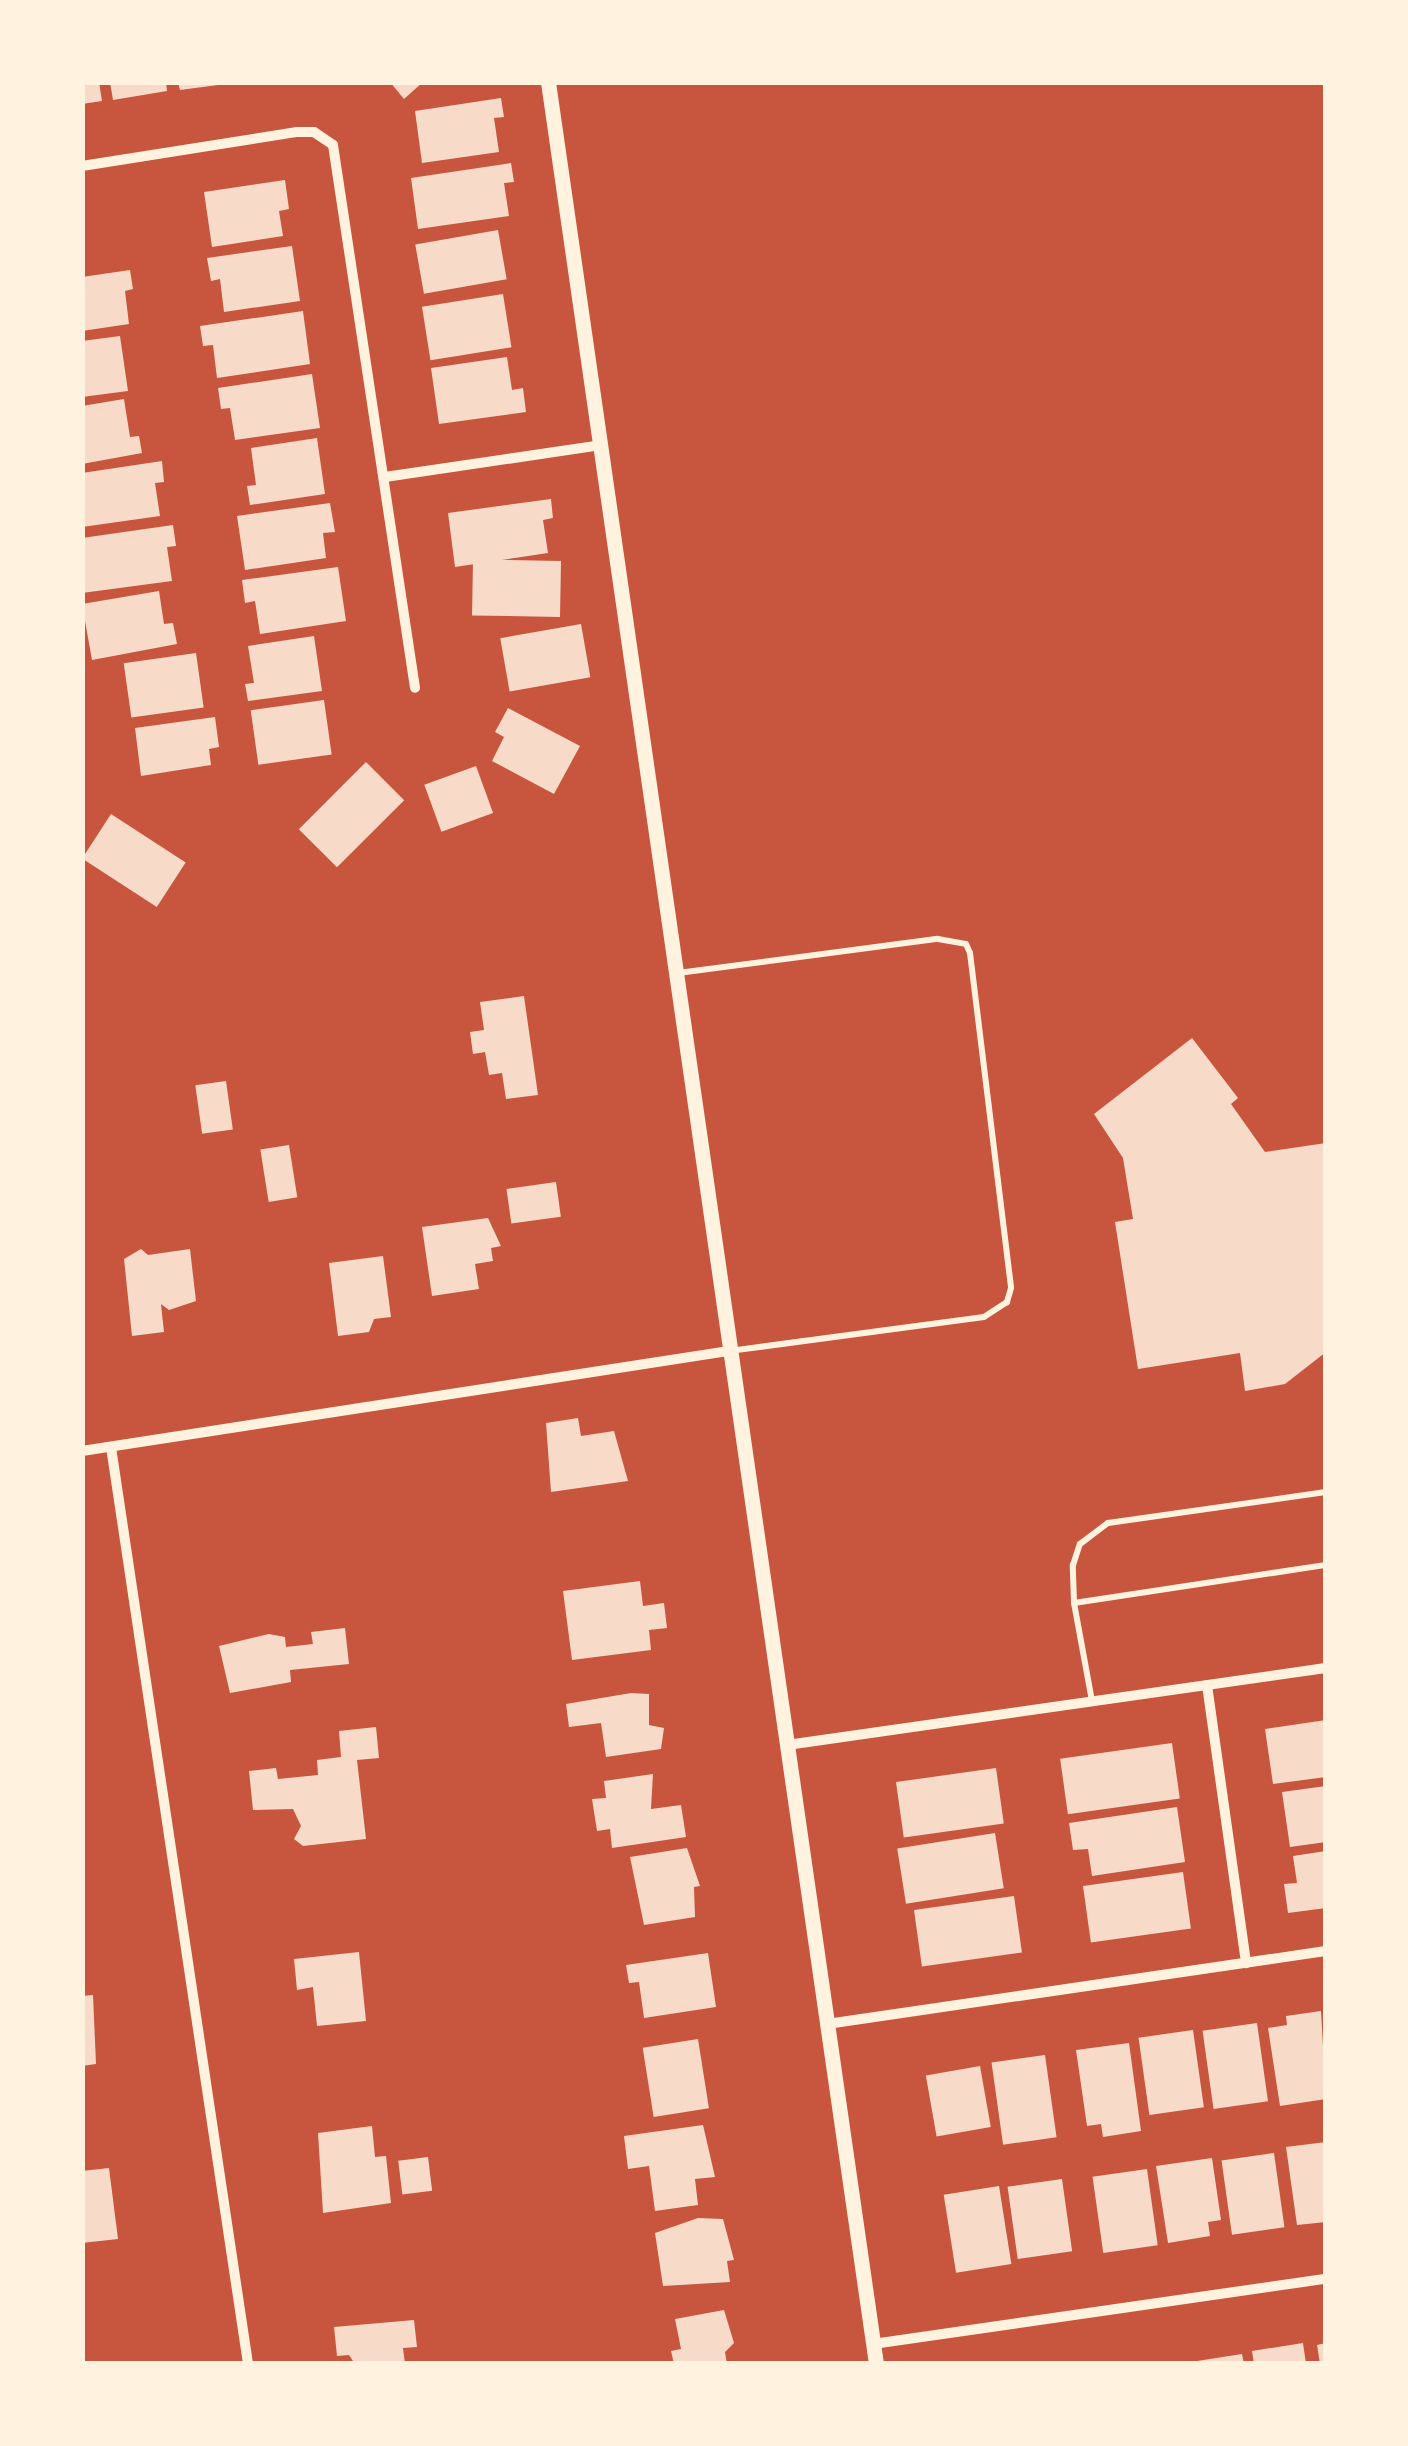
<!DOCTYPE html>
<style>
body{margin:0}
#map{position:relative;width:1408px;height:2446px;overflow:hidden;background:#c8553d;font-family:"Fira Sans Condensed",sans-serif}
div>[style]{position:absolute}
.building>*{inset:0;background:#f7dbc8;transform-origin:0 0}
.service>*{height:6px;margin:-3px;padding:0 3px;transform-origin:3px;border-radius:3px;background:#fff3e0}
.minor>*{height:10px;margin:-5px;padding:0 5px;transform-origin:5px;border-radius:5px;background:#fff3e0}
.tertiary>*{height:15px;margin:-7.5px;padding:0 7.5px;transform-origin:7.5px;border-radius:7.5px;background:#fff3e0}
span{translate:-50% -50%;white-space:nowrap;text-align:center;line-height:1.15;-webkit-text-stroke:8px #fff3e0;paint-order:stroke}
.frame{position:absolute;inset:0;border:85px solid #fff3e0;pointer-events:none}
</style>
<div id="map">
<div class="building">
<i style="clip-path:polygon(82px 82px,99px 82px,102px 101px,82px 104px)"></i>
<i style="clip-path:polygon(110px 82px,166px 82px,167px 91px,113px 100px)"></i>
<i style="clip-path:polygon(178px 82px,218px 82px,218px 85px,180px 90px)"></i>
<i style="clip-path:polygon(390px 82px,423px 82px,404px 99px)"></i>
<i style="clip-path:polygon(501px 98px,504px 117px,494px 118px,499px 152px,422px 163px,415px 111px)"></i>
<i style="clip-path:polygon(511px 163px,514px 182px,504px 183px,509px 216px,418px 229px,411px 178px)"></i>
<i style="clip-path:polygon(285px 180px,289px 209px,279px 211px,283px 236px,212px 247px,204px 192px)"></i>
<i style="left:498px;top:230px;width:50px;height:84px;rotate:80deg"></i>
<i style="clip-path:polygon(292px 246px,300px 301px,224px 312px,220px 279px,211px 281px,207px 258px)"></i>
<i style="clip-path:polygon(130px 270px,133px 289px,125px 291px,129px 324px,82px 331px,82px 277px)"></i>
<i style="left:503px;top:294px;width:54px;height:82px;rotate:81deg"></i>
<i style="clip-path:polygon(303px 311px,310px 364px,217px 378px,213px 345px,203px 346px,200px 326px)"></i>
<i style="clip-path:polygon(120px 336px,128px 391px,82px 397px,82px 341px)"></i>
<i style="clip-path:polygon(507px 357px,512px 390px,523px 388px,526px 412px,439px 424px,431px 368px)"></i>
<i style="clip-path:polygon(312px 374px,320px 428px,235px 440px,230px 408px,221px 409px,218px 388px)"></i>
<i style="clip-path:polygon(124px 399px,130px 437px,139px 436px,142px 453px,82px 464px,82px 406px)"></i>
<i style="clip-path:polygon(317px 438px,325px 494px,250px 505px,247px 486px,256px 485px,251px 448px)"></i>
<i style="clip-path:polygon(162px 461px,164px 482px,155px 483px,160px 516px,82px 527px,82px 473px)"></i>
<i style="clip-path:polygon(551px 499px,553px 518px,543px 520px,548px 553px,455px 567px,448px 513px)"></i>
<i style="clip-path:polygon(330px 503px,335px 532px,323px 533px,326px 558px,245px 570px,237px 516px)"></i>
<i style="clip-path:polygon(173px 525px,176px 546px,167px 547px,172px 581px,82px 593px,82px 538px)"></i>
<i style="left:561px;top:561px;width:56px;height:88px;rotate:91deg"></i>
<i style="clip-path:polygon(338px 567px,346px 621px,260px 634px,255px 601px,245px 603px,242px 580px)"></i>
<i style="clip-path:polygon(159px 591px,164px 624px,173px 623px,177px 644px,92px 660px,82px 604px)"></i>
<i style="left:581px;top:624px;width:54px;height:82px;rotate:80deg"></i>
<i style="clip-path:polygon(314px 636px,322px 691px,248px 701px,245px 684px,254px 683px,248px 646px)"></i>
<i style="left:196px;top:653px;width:55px;height:73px;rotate:82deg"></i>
<i style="left:324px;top:700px;width:55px;height:74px;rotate:82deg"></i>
<i style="clip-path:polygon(508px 708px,580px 746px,554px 794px,492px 761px,504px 737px,495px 732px)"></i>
<i style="clip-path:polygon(215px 717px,219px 747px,209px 749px,211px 765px,141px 776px,135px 728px)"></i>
<i style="left:366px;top:762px;width:54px;height:95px;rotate:45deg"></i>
<i style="left:476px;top:766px;width:50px;height:55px;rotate:70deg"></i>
<i style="left:111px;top:814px;width:89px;height:53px;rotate:33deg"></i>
<i style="clip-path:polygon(524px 996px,538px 1095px,506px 1099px,502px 1073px,489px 1075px,485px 1052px,473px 1054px,470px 1032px,484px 1030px,480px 1002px)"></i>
<i style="clip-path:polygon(1192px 1038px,1238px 1098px,1231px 1104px,1265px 1152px,1326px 1143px,1326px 1352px,1285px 1384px,1245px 1391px,1240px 1353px,1138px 1369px,1115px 1222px,1133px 1219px,1123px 1158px,1094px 1114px)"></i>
<i style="left:226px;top:1081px;width:49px;height:31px;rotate:82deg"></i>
<i style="left:289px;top:1145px;width:53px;height:29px;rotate:81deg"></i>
<i style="left:556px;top:1182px;width:35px;height:50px;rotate:82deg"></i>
<i style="clip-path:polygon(488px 1218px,501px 1246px,491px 1248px,493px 1261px,475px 1264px,479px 1289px,432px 1296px,422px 1227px)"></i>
<i style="clip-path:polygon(141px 1249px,148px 1255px,190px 1249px,196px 1301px,169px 1310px,161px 1304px,164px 1332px,132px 1336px,124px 1259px)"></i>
<i style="clip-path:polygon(383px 1256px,391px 1317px,374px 1319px,369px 1332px,338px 1336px,329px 1263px)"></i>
<i style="clip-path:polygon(578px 1418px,581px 1436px,614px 1431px,628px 1481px,551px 1492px,546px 1423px)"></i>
<i style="clip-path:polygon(640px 1581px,643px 1606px,664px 1603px,667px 1628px,649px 1630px,651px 1650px,572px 1660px,563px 1591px)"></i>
<i style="clip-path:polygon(345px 1628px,349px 1664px,290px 1670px,291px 1682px,230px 1693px,219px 1646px,269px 1634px,285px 1637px,286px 1647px,313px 1644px,311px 1632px)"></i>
<i style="clip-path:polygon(631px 1693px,649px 1694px,649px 1725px,664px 1728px,661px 1749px,606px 1757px,601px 1723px,569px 1727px,566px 1704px)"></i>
<i style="clip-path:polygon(1326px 1720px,1326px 1777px,1273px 1784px,1265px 1729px)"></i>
<i style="clip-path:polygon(376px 1727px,379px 1758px,357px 1760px,366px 1839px,303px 1846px,294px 1839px,301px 1826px,293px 1809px,253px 1810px,249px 1771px,276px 1768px,278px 1779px,318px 1775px,317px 1760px,341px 1757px,339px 1731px)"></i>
<i style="left:1172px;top:1743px;width:56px;height:113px;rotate:82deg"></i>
<i style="left:996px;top:1768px;width:56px;height:101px;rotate:82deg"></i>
<i style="clip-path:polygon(653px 1774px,651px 1809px,681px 1805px,686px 1837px,612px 1848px,610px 1829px,597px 1831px,592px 1799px,606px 1798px,604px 1781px)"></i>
<i style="clip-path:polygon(1326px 1786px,1326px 1842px,1290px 1847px,1282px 1792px)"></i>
<i style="clip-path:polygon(1177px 1807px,1185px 1862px,1092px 1876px,1088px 1849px,1073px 1850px,1069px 1823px)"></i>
<i style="left:995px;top:1833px;width:56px;height:99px;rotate:81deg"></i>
<i style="clip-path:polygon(687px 1848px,700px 1886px,694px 1887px,695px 1917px,644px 1925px,630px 1857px)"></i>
<i style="clip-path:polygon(1326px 1851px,1326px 1908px,1288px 1913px,1284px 1884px,1297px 1883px,1293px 1856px)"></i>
<i style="left:1183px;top:1872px;width:57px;height:101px;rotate:82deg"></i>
<i style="left:1014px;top:1896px;width:57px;height:101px;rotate:82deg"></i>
<i style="clip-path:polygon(359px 1952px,366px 2021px,317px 2026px,313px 1987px,297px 1990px,294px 1959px)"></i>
<i style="clip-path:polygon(708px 1953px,716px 2007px,644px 2018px,639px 1982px,629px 1983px,626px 1965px)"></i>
<i style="clip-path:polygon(93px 1995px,96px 2064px,82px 2066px,82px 1996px)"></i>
<i style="clip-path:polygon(1321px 2011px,1326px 2099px,1280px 2106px,1268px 2028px,1287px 2025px,1286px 2016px)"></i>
<i style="left:1257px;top:2023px;width:79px;height:55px;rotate:82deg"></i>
<i style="left:1193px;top:2030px;width:78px;height:55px;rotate:82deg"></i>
<i style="left:698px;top:2039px;width:70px;height:56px;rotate:81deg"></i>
<i style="clip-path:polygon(1129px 2043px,1141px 2131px,1103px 2137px,1101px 2124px,1087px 2126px,1076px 2050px)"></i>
<i style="left:1045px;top:2055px;width:83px;height:54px;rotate:82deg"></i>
<i style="left:980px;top:2066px;width:62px;height:55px;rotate:80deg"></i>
<i style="clip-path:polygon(703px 2125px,715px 2177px,695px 2179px,698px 2205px,655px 2211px,649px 2166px,628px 2169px,624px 2136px)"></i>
<i style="clip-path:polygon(372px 2126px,375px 2157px,386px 2156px,391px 2203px,323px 2213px,318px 2133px)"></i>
<i style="clip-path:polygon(1326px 2142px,1326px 2222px,1297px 2225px,1286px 2147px)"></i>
<i style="left:1274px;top:2153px;width:75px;height:53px;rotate:82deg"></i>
<i style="left:428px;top:2157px;width:34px;height:30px;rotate:83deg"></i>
<i style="clip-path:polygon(1212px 2158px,1221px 2220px,1208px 2222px,1210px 2236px,1168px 2243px,1156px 2166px)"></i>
<i style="clip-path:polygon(109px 2168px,118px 2239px,82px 2243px,82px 2171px)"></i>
<i style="left:1147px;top:2169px;width:77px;height:55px;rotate:82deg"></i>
<i style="left:1062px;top:2179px;width:73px;height:55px;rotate:82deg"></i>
<i style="left:999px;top:2186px;width:79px;height:56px;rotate:81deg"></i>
<i style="clip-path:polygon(698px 2218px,723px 2219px,734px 2260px,727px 2261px,730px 2282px,663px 2286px,655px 2233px)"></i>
<i style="clip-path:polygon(724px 2310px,734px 2343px,725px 2352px,727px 2364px,674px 2364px,671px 2351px,681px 2349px,675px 2319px)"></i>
<i style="clip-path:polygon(414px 2320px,417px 2347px,403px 2348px,405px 2364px,355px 2364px,349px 2355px,337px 2356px,334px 2327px)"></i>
<i style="clip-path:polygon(1303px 2343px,1306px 2364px,1254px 2364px,1252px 2351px)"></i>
<i style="clip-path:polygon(1326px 2343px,1326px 2364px,1320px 2364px,1317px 2345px)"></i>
<i style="clip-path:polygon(1242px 2354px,1244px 2364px,1197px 2364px,1197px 2361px)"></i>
</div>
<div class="service">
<i style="left:678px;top:973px;width:262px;rotate:-7.5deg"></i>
<i style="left:938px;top:939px;width:28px;rotate:10deg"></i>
<i style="left:966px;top:944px;width:10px;rotate:66deg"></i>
<i style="left:970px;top:953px;width:337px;rotate:83deg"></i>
<i style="left:1011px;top:1288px;width:15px;rotate:106deg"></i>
<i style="left:1007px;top:1302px;width:27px;rotate:147deg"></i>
<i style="left:984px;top:1317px;width:256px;rotate:172.4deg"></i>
<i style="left:1074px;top:1602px;width:37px;rotate:-92deg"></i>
<i style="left:1073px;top:1565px;width:22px;rotate:-72deg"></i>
<i style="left:1080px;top:1544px;width:35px;rotate:-37deg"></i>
<i style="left:1108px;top:1523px;width:220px;rotate:-8.1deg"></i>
<i style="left:1092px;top:1701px;width:100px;rotate:-100.4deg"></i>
<i style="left:1074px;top:1603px;width:255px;rotate:-8.6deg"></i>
</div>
<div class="minor">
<i style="left:82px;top:166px;width:218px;rotate:-9deg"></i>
<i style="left:297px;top:132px;width:17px"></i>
<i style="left:314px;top:132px;width:23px;rotate:34deg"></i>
<i style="left:333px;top:145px;width:549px;rotate:81.41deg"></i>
<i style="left:385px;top:477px;width:218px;rotate:-8.4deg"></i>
<i style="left:111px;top:1447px;width:927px;rotate:81.5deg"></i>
<i style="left:82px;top:1451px;width:655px;rotate:-8.79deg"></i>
<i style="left:1207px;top:1685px;width:281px;rotate:82deg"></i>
<i style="left:787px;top:1745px;width:544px;rotate:-8.13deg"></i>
<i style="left:827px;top:2024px;width:504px;rotate:-8.32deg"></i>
<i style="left:873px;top:2344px;width:458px;rotate:-8.2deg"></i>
</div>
<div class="tertiary">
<i style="left:548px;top:82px;width:2305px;rotate:81.82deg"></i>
</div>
<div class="frame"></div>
</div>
